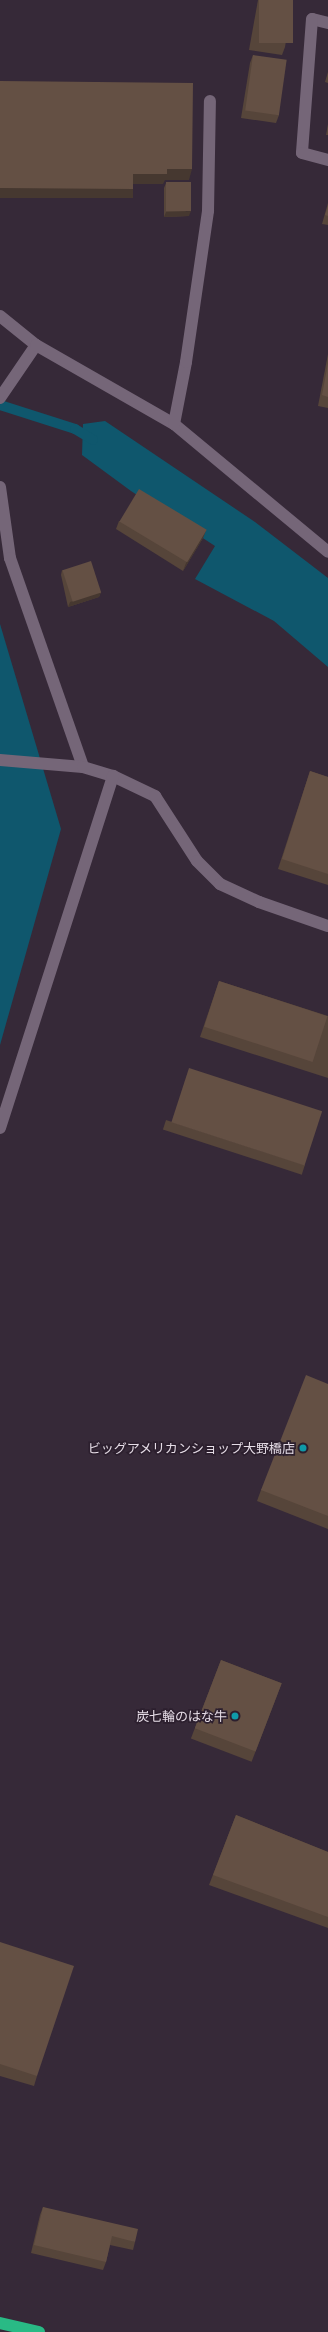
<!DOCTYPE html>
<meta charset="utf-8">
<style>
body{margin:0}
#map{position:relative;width:328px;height:2332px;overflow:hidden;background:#362938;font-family:Inter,"Noto Sans JP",sans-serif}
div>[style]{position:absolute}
.water>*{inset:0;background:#0f576d}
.stream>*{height:10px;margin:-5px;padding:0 5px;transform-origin:5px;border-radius:5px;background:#0f576d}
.minor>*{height:12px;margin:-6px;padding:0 6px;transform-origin:6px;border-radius:6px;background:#756678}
.highway>*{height:12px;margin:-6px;padding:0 6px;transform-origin:6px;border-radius:6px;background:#29ba85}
.wall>*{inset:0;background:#56453a;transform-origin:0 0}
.shaded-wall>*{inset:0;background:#463830;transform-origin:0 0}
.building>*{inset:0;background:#645044;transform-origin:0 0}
.dots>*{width:11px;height:11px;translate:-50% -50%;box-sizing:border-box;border:2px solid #2c1f2e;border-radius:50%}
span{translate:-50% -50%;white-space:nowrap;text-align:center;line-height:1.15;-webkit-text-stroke:3.5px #2c1f2e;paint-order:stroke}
.poi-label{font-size:13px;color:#e5dce6}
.right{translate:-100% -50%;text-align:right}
</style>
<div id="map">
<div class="water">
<i style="clip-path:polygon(105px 421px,255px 522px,328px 578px,328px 667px,274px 621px,195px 579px,215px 546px,131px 491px,82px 455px,83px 424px)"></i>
<i style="clip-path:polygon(0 624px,61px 829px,0 1045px)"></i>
</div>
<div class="stream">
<i style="left:0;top:405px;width:79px;rotate:17.7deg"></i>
<i style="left:75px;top:429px;width:21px;rotate:31deg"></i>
</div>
<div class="minor">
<i style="left:328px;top:23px;width:16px;rotate:-166deg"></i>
<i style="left:312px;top:19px;width:134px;rotate:94.3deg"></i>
<i style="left:302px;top:153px;width:27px;rotate:15deg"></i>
<i style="left:0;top:316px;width:46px;rotate:38.9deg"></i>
<i style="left:0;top:398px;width:64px;rotate:-55.8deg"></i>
<i style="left:36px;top:345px;width:159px;rotate:29.8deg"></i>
<i style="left:174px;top:424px;width:200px;rotate:39.7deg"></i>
<i style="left:174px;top:424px;width:63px;rotate:-79deg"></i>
<i style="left:186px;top:362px;width:153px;rotate:-81.7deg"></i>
<i style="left:208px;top:211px;width:110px;rotate:-89deg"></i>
<i style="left:0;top:487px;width:72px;rotate:82deg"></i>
<i style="left:10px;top:558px;width:221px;rotate:70.7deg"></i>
<i style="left:0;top:760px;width:83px;rotate:4.8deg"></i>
<i style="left:83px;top:767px;width:31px;rotate:17deg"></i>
<i style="left:113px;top:776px;width:47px;rotate:25.5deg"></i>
<i style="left:155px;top:796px;width:77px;rotate:57.1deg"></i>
<i style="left:197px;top:861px;width:33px;rotate:45deg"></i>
<i style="left:220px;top:884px;width:43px;rotate:24.8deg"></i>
<i style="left:259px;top:902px;width:73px;rotate:19.2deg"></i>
<i style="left:0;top:1128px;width:370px;rotate:-72.2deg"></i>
</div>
<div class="highway">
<i style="left:0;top:2323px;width:40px;rotate:13deg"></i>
</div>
<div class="wall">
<i style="clip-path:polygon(258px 0,293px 0,285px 47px,282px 55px,249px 50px)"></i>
<i style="clip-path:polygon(253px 55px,279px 115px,276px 123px,241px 118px,250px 63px)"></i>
<i style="clip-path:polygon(328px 72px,328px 83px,325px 82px)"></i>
<i style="clip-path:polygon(328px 124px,328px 135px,326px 135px)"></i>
<i style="clip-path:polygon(166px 183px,189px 216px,164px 217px,164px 188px)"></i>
<i style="clip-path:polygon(328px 203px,328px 225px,322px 224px)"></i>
<i style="clip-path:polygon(328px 354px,328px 408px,318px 406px)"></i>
<i style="clip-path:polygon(119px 521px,206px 530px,203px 538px,183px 571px,116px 529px)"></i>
<i style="clip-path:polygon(62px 570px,101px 592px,99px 597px,68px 607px,61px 575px)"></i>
<i style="clip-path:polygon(310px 771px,328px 777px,328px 885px,278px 869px)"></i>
<i style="clip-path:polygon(219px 981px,328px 1016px,328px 1078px,200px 1037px)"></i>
<i style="left:166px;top:1120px;width:146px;height:10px;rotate:18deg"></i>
<i style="clip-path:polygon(328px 1384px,328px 1529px,257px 1501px,261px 1490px)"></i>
<i style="left:221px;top:1660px;width:65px;height:84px;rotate:21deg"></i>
<i style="clip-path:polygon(236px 1815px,328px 1852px,328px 1928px,209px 1885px)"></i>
<i style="clip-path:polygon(0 1942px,37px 2076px,34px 2086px,0 2076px)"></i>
<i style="clip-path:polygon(43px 2207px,135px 2242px,133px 2250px,110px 2245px,106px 2262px,103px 2270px,31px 2253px,40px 2215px)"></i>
</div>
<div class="shaded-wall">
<i style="clip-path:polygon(167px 169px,192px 169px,189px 180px,165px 180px,163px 184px,129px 184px,133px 174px)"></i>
<i style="left:0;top:188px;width:133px;height:10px"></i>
<i style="clip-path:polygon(191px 211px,189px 216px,164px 217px,166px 212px)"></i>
<i style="clip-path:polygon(206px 530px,203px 538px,183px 571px,186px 563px)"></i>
<i style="clip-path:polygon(101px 592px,99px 597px,68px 607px,70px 602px)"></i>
</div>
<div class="building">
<i style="left:259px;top:0;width:34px;height:43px"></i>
<i style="left:253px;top:55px;width:34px;height:56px;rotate:8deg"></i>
<i style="clip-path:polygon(0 81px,193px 83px,192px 169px,167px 169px,167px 174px,133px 174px,133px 189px,0 188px)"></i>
<i style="left:191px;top:182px;width:29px;height:25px;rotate:90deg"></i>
<i style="clip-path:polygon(328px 206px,328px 216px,325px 215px)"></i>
<i style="clip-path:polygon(328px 363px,328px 397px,322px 395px)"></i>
<i style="left:139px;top:489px;width:79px;height:38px;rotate:31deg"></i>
<i style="left:91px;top:561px;width:33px;height:30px;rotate:72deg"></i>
<i style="clip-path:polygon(310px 771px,328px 777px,328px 874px,282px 859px)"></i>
<i style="left:219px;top:981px;width:114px;height:48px;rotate:18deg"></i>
<i style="left:189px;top:1068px;width:140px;height:57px;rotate:18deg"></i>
<i style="clip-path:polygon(306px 1375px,328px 1384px,328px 1516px,261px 1490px)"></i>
<i style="left:221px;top:1660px;width:65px;height:73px;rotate:21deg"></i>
<i style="clip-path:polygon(236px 1815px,328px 1852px,328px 1917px,213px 1875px)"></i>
<i style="clip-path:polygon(0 1942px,74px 1966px,37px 2076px,0 2064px)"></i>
<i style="clip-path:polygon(43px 2207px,138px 2229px,135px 2242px,112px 2236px,106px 2262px,34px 2245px)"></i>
</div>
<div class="dots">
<i style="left:303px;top:1448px;background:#0f9aa8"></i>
<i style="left:235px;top:1716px;background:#0f9aa8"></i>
</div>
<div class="poi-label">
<span class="right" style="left:295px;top:1448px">ビッグアメリカンショップ大野橋店</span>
<span class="right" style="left:227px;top:1716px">炭七輪のはな牛</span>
</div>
</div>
